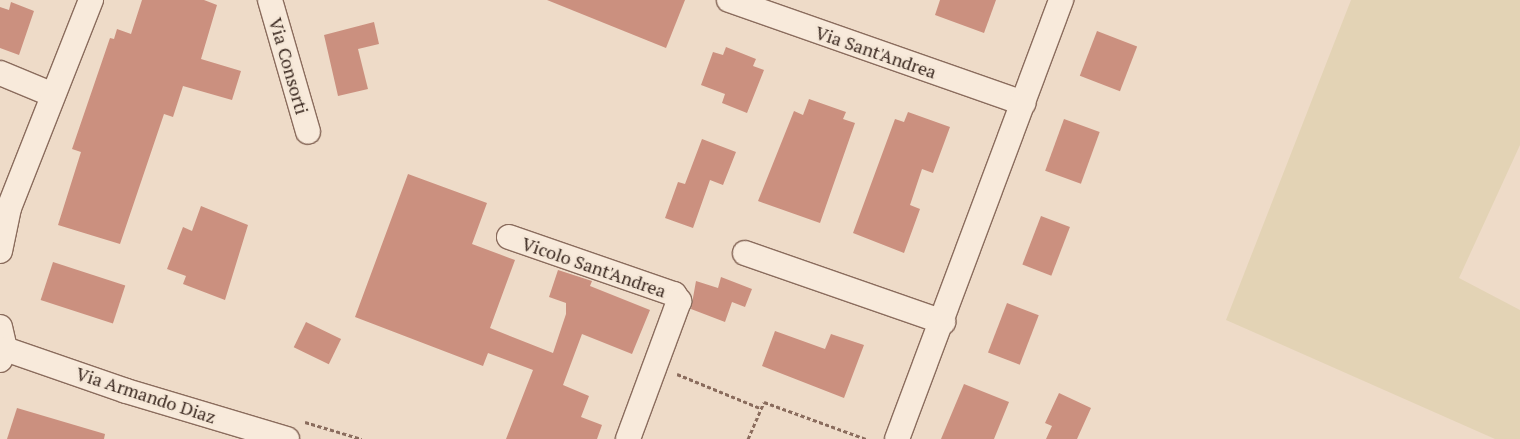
<!DOCTYPE html>
<style>
body{margin:0}
#map{position:relative;width:1520px;height:439px;overflow:hidden;background:#eedbc8;font-family:"PT Serif",serif}
div>[style]{position:absolute}
.farmland>*{inset:0;background:#e3d3b5}
.building>*{inset:0;background:#cb907f;transform-origin:0 0}
.path>*{height:3px;margin-top:-1.5px;transform-origin:0;background:repeating-linear-gradient(90deg,#8a6c5d 0 4px,transparent 0 6.5px)}
.roads{filter:drop-shadow(1px 0 #8a6c5d) drop-shadow(-1px 0 #8a6c5d) drop-shadow(0 1px #8a6c5d) drop-shadow(0 -1px #8a6c5d)}
.minor>*{height:24px;margin:-12px;padding:0 12px;transform-origin:12px;border-radius:12px;background:#f8eadb}
span{translate:-50% -50%;white-space:nowrap;text-align:center;line-height:1.15;-webkit-text-stroke:5px #f5e7d7;paint-order:stroke}
.street-label{font-size:18px;color:#3a2820}
</style>
<div id="map">
<div class="farmland">
<i style="clip-path:polygon(1351px 0,1520px 0,1520px 145px,1459px 278px,1520px 310px,1520px 439px,1495px 439px,1226px 320px)"></i>
</div>
<div class="building">
<i style="clip-path:polygon(142px 0,204px 0,217px 5px,201px 59px,241px 71px,232px 100px,183px 86px,173px 117px,164px 114px,120px 244px,58px 225px,81px 152px,72px 149px,110px 38px,114px 39px,117px 29px,131px 34px)"></i>
<i style="clip-path:polygon(547px 0,685px 0,666px 48px)"></i>
<i style="clip-path:polygon(940px 0,996px 0,984px 33px,935px 15px)"></i>
<i style="clip-path:polygon(11px 2px,34px 11px,19px 55px,0 48px,0 7px,9px 10px)"></i>
<i style="clip-path:polygon(374px 22px,379px 44px,358px 49px,368px 89px,338px 96px,324px 35px)"></i>
<i style="left:1097px;top:31px;width:43px;height:48px;rotate:21deg"></i>
<i style="clip-path:polygon(726px 47px,756px 59px,753px 66px,764px 70px,747px 113px,722px 103px,725px 94px,701px 85px,713px 52px,723px 55px)"></i>
<i style="clip-path:polygon(809px 99px,846px 112px,843px 119px,855px 123px,820px 223px,758px 201px,794px 111px,803px 115px)"></i>
<i style="clip-path:polygon(908px 112px,950px 127px,933px 173px,922px 169px,910px 205px,920px 209px,904px 253px,853px 233px,895px 119px,904px 122px)"></i>
<i style="left:1064px;top:119px;width:38px;height:55px;rotate:20deg"></i>
<i style="clip-path:polygon(702px 139px,736px 152px,723px 185px,710px 180px,693px 228px,665px 218px,678px 182px,685px 184px)"></i>
<i style="clip-path:polygon(408px 174px,487px 203px,472px 244px,515px 260px,490px 328px,553px 353px,566px 314px,566px 303px,549px 297px,558px 270px,592px 281px,590px 286px,650px 310px,632px 354px,582px 334px,563px 385px,589px 396px,581px 417px,602px 425px,597px 439px,506px 439px,533px 370px,488px 353px,483px 366px,355px 317px)"></i>
<i style="clip-path:polygon(201px 206px,248px 225px,225px 300px,183px 284px,186px 276px,167px 269px,183px 227px,192px 231px)"></i>
<i style="left:1041px;top:216px;width:31px;height:52px;rotate:21deg"></i>
<i style="left:53px;top:262px;width:76px;height:40px;rotate:18deg"></i>
<i style="clip-path:polygon(721px 277px,752px 289px,745px 307px,732px 302px,725px 322px,691px 309px,696px 281px,718px 288px)"></i>
<i style="left:1007px;top:303px;width:34px;height:53px;rotate:21deg"></i>
<i style="left:306px;top:322px;width:39px;height:28px;rotate:26deg"></i>
<i style="clip-path:polygon(775px 331px,825px 349px,831px 334px,864px 345px,844px 398px,762px 366px)"></i>
<i style="clip-path:polygon(964px 384px,1009px 402px,994px 439px,941px 439px)"></i>
<i style="clip-path:polygon(1059px 393px,1091px 408px,1077px 439px,1046px 439px,1052px 426px,1045px 423px)"></i>
<i style="clip-path:polygon(17px 408px,105px 434px,104px 439px,7px 439px)"></i>
</div>
<div class="path">
<i style="left:677px;top:374px;width:90px;rotate:22.3deg"></i>
<i style="left:305px;top:422px;width:59px;rotate:16.6deg"></i>
<i style="left:748px;top:439px;width:40px;rotate:-66.6deg"></i>
<i style="left:764px;top:402px;width:109px;rotate:19.9deg"></i>
</div>
<div class="roads">
<div class="minor">
<i style="left:270px;top:0;width:137px;rotate:73.9deg"></i>
<i style="left:729px;top:0;width:312px;rotate:19.3deg"></i>
<i style="left:0;top:73px;width:55px;rotate:22.4deg"></i>
<i style="left:509px;top:237px;width:175px;rotate:19.1deg"></i>
<i style="left:674px;top:294px;width:9px;rotate:54deg"></i>
<i style="left:679px;top:301px;width:147px;rotate:110.3deg"></i>
<i style="left:0;top:251px;width:44px;rotate:-78.2deg"></i>
<i style="left:9px;top:208px;width:224px;rotate:-68.5deg"></i>
<i style="left:745px;top:253px;width:210px;rotate:19.2deg"></i>
<i style="left:0;top:327px;width:23px;rotate:77deg"></i>
<i style="left:5px;top:349px;width:12px;rotate:114deg"></i>
<i style="left:5px;top:349px;width:128px;rotate:19.1deg"></i>
<i style="left:126px;top:391px;width:168px;rotate:16.6deg"></i>
<i style="left:897px;top:439px;width:469px;rotate:-69.5deg"></i>
</div>
</div>
<div class="street-label">
<span style="left:876px;top:52px;rotate:19deg">Via Sant'Andrea</span>
<span style="left:289px;top:66px;rotate:74deg">Via Consorti</span>
<span style="left:594px;top:267px;rotate:19deg">Vicolo Sant'Andrea</span>
<span style="left:146px;top:395px;rotate:18deg">Via Armando Diaz</span>
</div>
</div>
